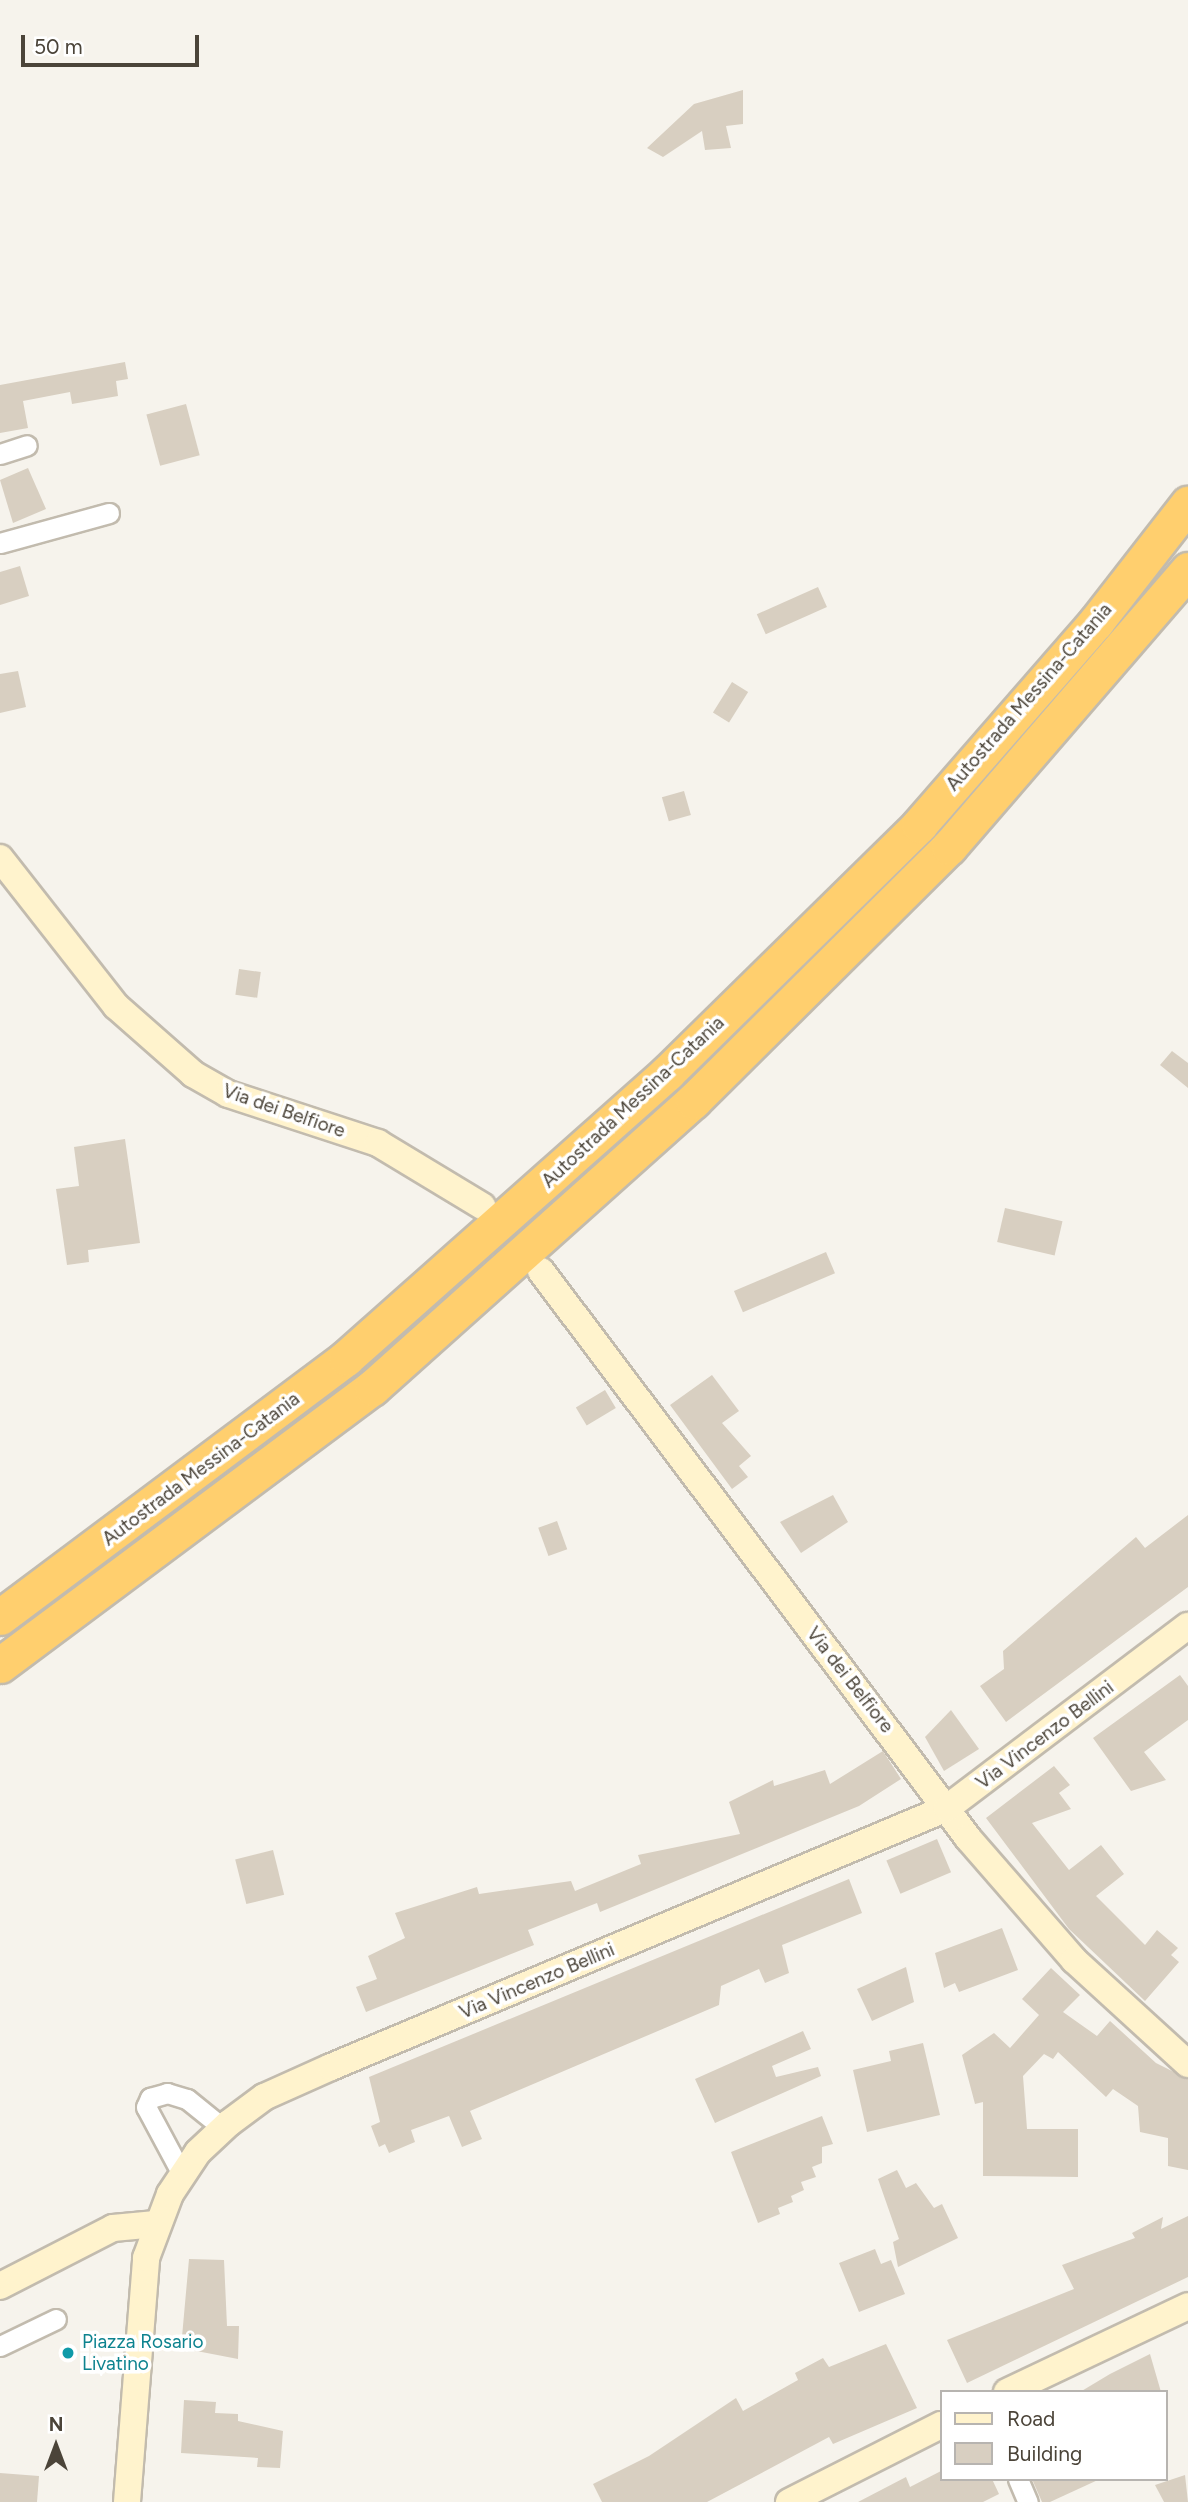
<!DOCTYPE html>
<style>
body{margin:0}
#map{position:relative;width:1188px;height:2502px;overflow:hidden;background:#f6f3ec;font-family:Figtree,sans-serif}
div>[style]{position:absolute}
.building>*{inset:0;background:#d8cfc1;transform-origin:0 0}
.roads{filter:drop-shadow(2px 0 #c2bbae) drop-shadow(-2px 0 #c2bbae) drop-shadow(0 2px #c2bbae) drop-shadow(0 -2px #c2bbae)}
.street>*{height:19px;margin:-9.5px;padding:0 9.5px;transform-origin:9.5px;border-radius:9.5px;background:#fff}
.secondary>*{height:26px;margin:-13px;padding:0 13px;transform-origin:13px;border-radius:13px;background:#fff3cd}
.highway>*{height:35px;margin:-17.5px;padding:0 17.5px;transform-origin:17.5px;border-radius:17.5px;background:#ffcf6e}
.dots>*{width:19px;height:19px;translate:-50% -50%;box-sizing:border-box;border:4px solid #fff;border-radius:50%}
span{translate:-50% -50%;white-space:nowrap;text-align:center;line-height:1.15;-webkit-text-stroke:7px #fff;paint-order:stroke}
.street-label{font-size:19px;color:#4b4439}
.culture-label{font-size:19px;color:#0d838f}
.left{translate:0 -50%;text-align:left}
.legend{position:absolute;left:940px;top:2390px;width:228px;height:91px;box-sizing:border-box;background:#fff;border:2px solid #b7b4b0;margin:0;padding:9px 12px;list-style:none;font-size:21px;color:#4b4439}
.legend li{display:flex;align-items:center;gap:14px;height:35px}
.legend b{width:35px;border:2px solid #b7b4b0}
.north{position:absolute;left:21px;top:2411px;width:70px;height:70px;-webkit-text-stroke:5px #fff;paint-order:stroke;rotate:0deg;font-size:19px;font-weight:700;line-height:28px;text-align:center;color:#4b4439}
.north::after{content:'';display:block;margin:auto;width:24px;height:32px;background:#4b4439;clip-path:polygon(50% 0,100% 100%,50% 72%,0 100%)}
.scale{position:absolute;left:21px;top:35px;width:178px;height:32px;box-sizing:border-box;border:4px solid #4b4439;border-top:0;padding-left:9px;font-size:21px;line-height:24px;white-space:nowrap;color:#4b4439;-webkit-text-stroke:5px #fff;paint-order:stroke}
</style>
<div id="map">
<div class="building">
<i style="clip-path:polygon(743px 90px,743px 124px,726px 126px,731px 148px,705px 150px,702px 131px,663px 157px,647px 148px,694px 104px)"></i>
<i style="clip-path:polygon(125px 362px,128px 379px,116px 381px,118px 396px,72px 404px,70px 392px,23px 401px,28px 428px,0 433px,0 385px)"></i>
<i style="left:186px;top:404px;width:53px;height:41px;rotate:75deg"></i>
<i style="clip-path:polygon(28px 468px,46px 509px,13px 523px,0 480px)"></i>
<i style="clip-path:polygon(20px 566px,29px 596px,0 605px,0 572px)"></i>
<i style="left:818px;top:587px;width:22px;height:67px;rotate:66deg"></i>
<i style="clip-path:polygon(18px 671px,26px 707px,0 713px,0 674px)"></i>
<i style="left:732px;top:682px;width:19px;height:36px;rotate:32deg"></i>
<i style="left:684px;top:791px;width:25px;height:23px;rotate:74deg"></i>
<i style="left:239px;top:969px;width:22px;height:26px;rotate:8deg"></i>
<i style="clip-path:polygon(1172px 1051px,1188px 1063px,1188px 1088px,1160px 1065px)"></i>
<i style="clip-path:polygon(125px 1139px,140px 1243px,88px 1250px,89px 1262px,67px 1265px,56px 1189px,79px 1186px,74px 1147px)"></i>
<i style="left:1005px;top:1208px;width:59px;height:35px;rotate:13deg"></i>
<i style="left:826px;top:1252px;width:23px;height:100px;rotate:67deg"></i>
<i style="clip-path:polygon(712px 1375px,739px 1411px,722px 1423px,751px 1456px,739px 1466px,748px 1477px,732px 1489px,670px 1405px)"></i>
<i style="left:605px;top:1390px;width:21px;height:34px;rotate:59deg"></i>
<i style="clip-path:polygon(833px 1495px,848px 1522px,801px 1553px,780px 1522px)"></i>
<i style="clip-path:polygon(1188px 1515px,1188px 1587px,1006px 1722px,980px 1686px,1004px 1669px,1003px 1651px,1136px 1537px,1145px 1548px)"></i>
<i style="left:557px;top:1521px;width:30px;height:20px;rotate:70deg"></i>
<i style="clip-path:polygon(1180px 1675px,1188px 1686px,1188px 1720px,1144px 1752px,1166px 1780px,1131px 1791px,1093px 1738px)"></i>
<i style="clip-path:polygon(951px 1710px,979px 1749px,944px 1771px,925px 1737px)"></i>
<i style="clip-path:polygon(883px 1751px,901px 1779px,859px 1806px,600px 1912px,597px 1903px,528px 1930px,534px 1945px,366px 2012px,356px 1987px,377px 1979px,368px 1956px,405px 1938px,395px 1913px,477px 1887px,479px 1894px,571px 1881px,575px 1891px,641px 1864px,638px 1855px,740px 1834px,729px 1802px,773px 1780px,774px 1786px,825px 1770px,830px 1784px)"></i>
<i style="clip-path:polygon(1054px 1766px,1070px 1785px,1059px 1793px,1071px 1809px,1032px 1823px,1069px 1870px,1101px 1845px,1124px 1874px,1096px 1896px,1145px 1945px,1157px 1930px,1178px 1948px,1171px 1955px,1179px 1962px,1145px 2001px,1069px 1929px,986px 1818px)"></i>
<i style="left:937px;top:1839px;width:36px;height:55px;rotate:67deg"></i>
<i style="left:273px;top:1850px;width:46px;height:39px;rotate:76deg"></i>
<i style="clip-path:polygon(849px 1879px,862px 1913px,782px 1945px,789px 1973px,765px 1983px,759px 1969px,721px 1986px,719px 2005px,470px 2111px,482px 2139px,462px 2147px,449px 2116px,411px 2130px,415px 2142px,389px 2153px,385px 2144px,379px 2147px,371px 2126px,380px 2122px,369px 2077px)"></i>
<i style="clip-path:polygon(1002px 1928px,1018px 1970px,959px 1992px,955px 1983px,944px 1988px,935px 1953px)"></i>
<i style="clip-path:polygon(906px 1967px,914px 2002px,872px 2021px,857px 1989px)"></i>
<i style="clip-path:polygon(1051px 1968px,1080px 1995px,1063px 2012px,1097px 2036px,1110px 2021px,1156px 2063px,1188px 2079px,1188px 2170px,1168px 2166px,1168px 2138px,1140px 2132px,1138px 2106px,1113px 2089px,1106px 2097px,1058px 2052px,1053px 2059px,1044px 2054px,1023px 2076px,1027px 2129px,1078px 2129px,1078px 2177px,983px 2176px,983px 2102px,975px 2104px,962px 2055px,994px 2033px,1010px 2048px,1039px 2015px,1022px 1999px)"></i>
<i style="clip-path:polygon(803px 2031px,811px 2049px,772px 2066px,776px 2077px,818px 2067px,821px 2076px,715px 2123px,695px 2079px)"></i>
<i style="clip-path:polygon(923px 2043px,940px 2115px,867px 2132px,853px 2070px,891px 2061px,889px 2051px)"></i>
<i style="clip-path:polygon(822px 2116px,833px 2144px,822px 2147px,822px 2163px,812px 2167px,816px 2177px,801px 2182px,804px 2190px,791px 2196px,793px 2202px,778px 2208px,780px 2214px,758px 2223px,731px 2152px)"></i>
<i style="clip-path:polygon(897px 2170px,906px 2188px,916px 2183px,934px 2208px,942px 2204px,958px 2238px,898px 2267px,893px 2242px,899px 2239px,878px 2179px)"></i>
<i style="clip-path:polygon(1188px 2216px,1188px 2277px,967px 2383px,947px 2340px,1074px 2289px,1062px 2265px,1135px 2238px,1132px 2233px,1163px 2217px,1161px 2229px)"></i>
<i style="clip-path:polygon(875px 2249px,881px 2264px,891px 2260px,905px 2294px,859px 2312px,839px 2263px)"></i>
<i style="clip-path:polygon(189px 2259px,224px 2260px,227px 2326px,239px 2326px,238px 2359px,181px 2348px)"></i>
<i style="clip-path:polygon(886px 2344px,917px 2408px,833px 2444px,829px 2437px,707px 2502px,602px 2502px,593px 2484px,649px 2456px,736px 2398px,743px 2411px,798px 2380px,795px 2373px,823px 2358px,829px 2367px)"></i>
<i style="clip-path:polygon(1150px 2354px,1161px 2392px,1080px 2392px,1110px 2374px)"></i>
<i style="clip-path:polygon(184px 2400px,216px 2402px,215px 2413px,238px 2414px,238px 2421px,283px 2431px,280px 2468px,257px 2467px,258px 2458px,181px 2453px)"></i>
<i style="clip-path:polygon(941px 2471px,941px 2479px,992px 2479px,999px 2494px,983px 2502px,858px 2502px,906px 2477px,910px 2487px)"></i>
<i style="clip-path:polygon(0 2473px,39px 2476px,37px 2502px,0 2502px)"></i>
<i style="clip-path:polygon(1185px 2475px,1188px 2502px,1164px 2502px,1155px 2485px)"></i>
<i style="clip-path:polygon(1032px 2479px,1100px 2479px,1050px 2502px,1042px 2502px)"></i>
</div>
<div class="roads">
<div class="street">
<i style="left:0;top:454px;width:28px;rotate:-18deg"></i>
<i style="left:0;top:543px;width:113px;rotate:-15.4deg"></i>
<i style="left:182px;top:2174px;width:76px;rotate:-118.2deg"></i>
<i style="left:146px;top:2107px;width:10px;rotate:-66deg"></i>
<i style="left:150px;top:2098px;width:18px;rotate:-16deg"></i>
<i style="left:167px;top:2093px;width:21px;rotate:17deg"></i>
<i style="left:187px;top:2099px;width:46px;rotate:38.9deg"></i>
<i style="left:0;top:2346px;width:62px;rotate:-25.7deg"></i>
<i style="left:1018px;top:2479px;width:25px;rotate:67deg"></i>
</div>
<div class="secondary">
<i style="left:0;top:858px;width:188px;rotate:51.9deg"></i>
<i style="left:116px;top:1006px;width:103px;rotate:41.4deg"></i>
<i style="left:193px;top:1074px;width:40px;rotate:29.7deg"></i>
<i style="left:228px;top:1094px;width:158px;rotate:18.1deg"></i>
<i style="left:378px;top:1143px;width:122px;rotate:31.2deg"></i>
<i style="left:541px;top:1271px;width:710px;rotate:53.02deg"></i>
<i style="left:968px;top:1838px;width:162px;rotate:49deg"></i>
<i style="left:1074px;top:1960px;width:154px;rotate:42.4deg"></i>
<i style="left:0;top:2286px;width:127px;rotate:-27.2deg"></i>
<i style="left:113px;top:2228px;width:43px;rotate:-5.3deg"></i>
<i style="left:1007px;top:2392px;width:200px;rotate:-25.4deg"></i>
<i style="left:127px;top:2502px;width:245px;rotate:-85.5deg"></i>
<i style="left:146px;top:2258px;width:68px;rotate:-69.4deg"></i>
<i style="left:170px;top:2194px;width:50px;rotate:-56.3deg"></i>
<i style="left:198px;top:2152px;width:42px;rotate:-43.1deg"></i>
<i style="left:229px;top:2123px;width:44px;rotate:-36.6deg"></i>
<i style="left:264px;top:2097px;width:73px;rotate:-24.1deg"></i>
<i style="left:331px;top:2067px;width:668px;rotate:-22.8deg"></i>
<i style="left:947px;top:1808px;width:302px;rotate:-37.1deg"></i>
<i style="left:789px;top:2502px;width:170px;rotate:-26.9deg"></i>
</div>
<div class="highway">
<i style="left:0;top:1617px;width:432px;rotate:-36.8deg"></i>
<i style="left:346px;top:1358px;width:429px;rotate:-41.6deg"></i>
<i style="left:667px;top:1073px;width:354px;rotate:-44.5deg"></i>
<i style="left:919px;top:825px;width:269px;rotate:-48.9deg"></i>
<i style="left:1096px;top:622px;width:150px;rotate:-52.1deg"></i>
<i style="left:0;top:1665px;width:464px;rotate:-36.7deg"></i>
<i style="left:372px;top:1388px;width:431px;rotate:-41.8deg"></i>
<i style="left:693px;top:1101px;width:361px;rotate:-44.8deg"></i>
<i style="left:949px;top:847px;width:366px;rotate:-49.2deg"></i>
</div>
</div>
<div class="dots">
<i style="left:68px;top:2353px;background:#0f9aa8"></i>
</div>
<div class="street-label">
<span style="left:1029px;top:697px;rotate:-49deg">Autostrada Messina-Catania</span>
<span style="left:633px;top:1102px;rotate:-43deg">Autostrada Messina-Catania</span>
<span style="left:284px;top:1111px;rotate:19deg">Via dei Belfiore</span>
<span style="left:201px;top:1469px;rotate:-37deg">Autostrada Messina-Catania</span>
<span style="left:850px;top:1680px;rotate:52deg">Via dei Belfiore</span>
<span style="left:1045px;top:1735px;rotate:-37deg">Via Vincenzo Bellini</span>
<span style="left:537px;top:1981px;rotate:-23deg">Via Vincenzo Bellini</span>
</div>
<div class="culture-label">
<span class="left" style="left:82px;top:2353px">Piazza Rosario<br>Livatino</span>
</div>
<ul class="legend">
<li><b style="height:9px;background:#fff3cd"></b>Road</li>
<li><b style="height:19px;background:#d8cfc1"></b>Building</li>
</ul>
<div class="north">N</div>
<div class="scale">50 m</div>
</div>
